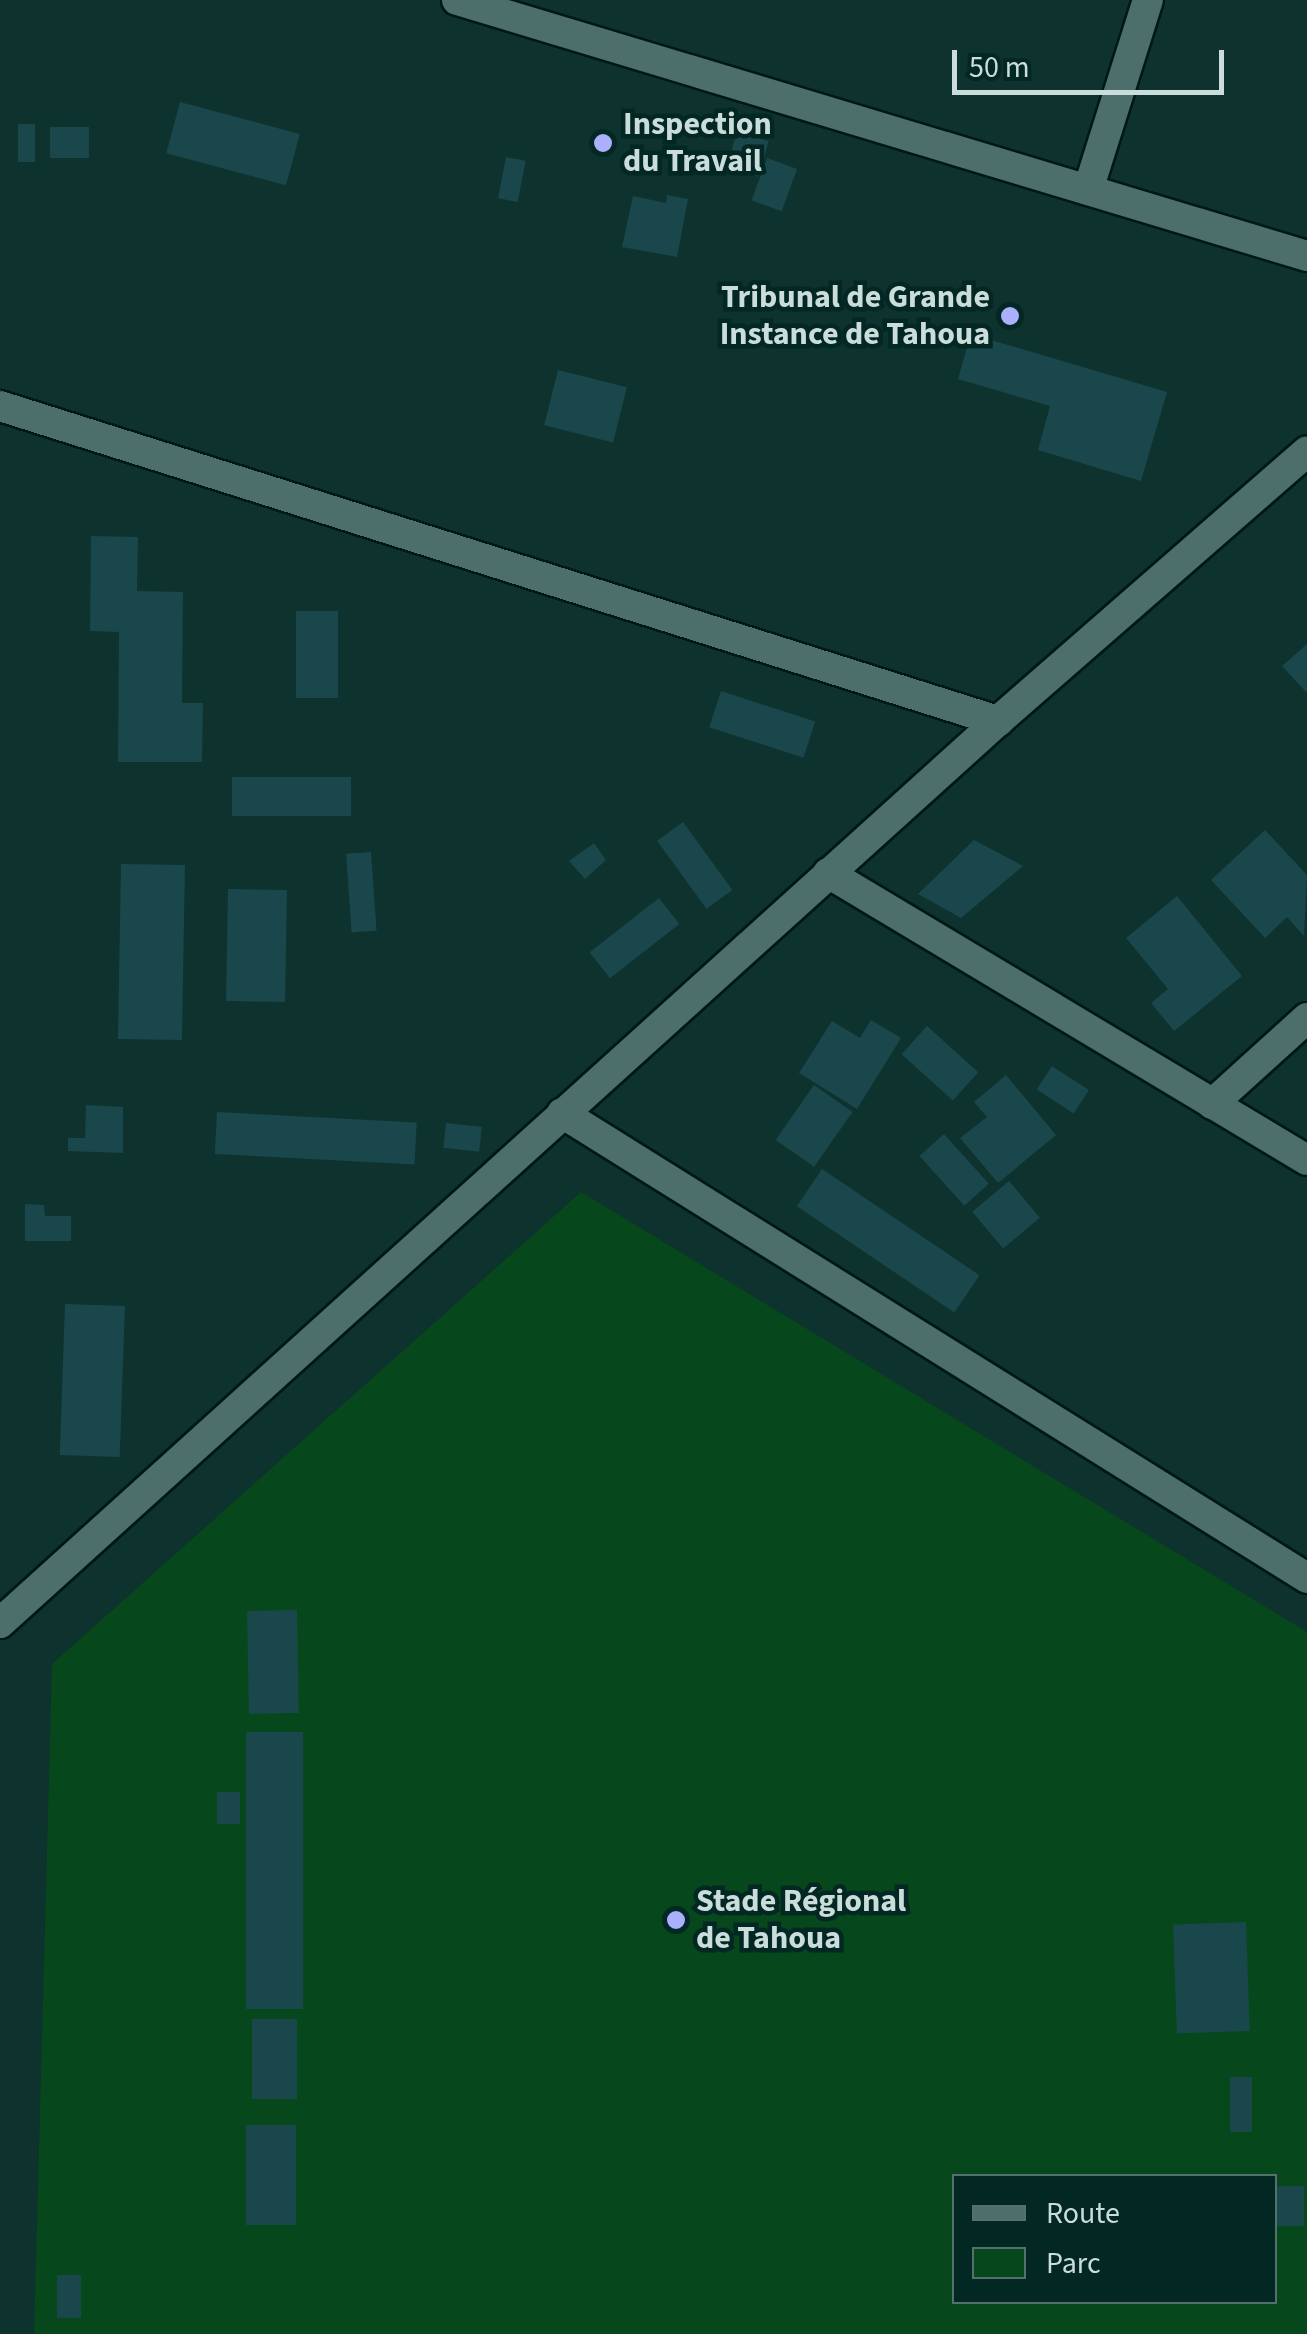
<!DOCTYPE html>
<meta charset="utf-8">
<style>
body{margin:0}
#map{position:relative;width:1307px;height:2334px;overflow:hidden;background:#0e322e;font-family:"Source Sans 3",sans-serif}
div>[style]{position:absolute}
.green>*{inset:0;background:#06471b}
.building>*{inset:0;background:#1a474b;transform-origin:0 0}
.roads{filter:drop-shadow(2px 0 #001816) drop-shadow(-2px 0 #001816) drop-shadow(0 2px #001816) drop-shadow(0 -2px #001816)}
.minor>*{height:30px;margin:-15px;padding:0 15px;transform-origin:15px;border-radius:15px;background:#4c6f6b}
.dots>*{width:28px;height:28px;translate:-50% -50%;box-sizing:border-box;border:5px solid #032824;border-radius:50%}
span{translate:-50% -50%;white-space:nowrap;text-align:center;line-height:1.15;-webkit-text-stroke:9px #032824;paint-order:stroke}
.poi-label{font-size:32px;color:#cbdddb;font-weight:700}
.left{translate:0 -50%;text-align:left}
.right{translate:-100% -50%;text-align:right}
.legend{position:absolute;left:952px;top:2174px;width:325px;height:130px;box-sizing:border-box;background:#032824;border:2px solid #53706d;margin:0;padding:12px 18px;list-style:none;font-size:30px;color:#cbdddb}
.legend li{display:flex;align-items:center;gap:20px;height:50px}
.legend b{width:50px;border:2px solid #53706d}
.scale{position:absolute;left:952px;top:50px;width:272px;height:45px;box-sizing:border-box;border:5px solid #cbdddb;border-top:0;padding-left:12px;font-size:30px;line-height:35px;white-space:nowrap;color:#cbdddb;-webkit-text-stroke:8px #032824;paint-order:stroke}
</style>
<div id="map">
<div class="green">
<i style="clip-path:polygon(evenodd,581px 1192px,1307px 1632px,1307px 2334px,34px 2334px,52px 1664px,581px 1192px,954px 2176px,1274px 2176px,1274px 2302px,954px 2302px,954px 2176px)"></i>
</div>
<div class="building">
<i style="left:180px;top:102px;width:124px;height:53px;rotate:15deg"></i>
<i style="left:18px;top:124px;width:17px;height:38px"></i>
<i style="left:50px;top:127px;width:39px;height:31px"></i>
<i style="left:737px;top:132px;width:33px;height:37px;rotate:16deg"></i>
<i style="left:506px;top:157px;width:20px;height:42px;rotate:11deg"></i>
<i style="left:767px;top:158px;width:32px;height:45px;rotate:20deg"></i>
<i style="clip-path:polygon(667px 195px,688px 199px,677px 257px,622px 247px,633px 196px,666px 203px)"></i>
<i style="clip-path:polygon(971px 334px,1167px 392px,1141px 481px,1038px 450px,1050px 406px,958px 379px)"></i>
<i style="left:558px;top:370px;width:71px;height:57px;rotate:14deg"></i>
<i style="clip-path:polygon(91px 536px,138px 537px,137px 591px,183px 592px,182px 703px,203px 703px,202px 762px,118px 762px,119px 632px,90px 631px)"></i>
<i style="left:296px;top:611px;width:42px;height:87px"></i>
<i style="clip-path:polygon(1307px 644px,1307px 693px,1282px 666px)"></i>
<i style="left:721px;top:691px;width:99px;height:38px;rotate:18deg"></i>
<i style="left:232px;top:777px;width:119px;height:39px"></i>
<i style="left:683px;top:822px;width:84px;height:32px;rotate:54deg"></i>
<i style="clip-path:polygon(1265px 830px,1307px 875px,1304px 936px,1287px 917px,1265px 938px,1211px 880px)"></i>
<i style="clip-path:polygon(974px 840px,1023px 866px,961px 918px,918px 894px)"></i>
<i style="clip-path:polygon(594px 843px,606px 860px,585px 879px,569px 861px)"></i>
<i style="left:371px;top:852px;width:79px;height:25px;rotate:86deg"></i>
<i style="left:121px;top:864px;width:64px;height:175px;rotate:1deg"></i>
<i style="left:228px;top:889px;width:59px;height:112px;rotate:1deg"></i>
<i style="clip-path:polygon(1177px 896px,1242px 976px,1174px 1031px,1151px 1003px,1168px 989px,1126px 938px)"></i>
<i style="left:659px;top:898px;width:33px;height:88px;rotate:52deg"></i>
<i style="clip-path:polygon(871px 1020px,901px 1038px,857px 1109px,799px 1073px,832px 1021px,860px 1038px)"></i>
<i style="left:927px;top:1026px;width:69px;height:38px;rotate:42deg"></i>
<i style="left:1052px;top:1066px;width:44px;height:28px;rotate:33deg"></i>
<i style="clip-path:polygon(1006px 1075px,1056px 1135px,998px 1183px,960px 1138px,987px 1117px,974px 1102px)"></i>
<i style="left:814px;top:1085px;width:47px;height:67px;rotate:35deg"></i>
<i style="clip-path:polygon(86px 1105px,123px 1107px,123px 1153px,68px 1151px,68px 1138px,85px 1138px)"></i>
<i style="left:217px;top:1112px;width:200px;height:42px;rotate:3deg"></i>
<i style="left:446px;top:1123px;width:36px;height:25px;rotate:6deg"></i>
<i style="left:944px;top:1134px;width:67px;height:33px;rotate:48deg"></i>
<i style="left:822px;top:1169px;width:190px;height:45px;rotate:34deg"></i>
<i style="left:1009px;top:1181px;width:48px;height:48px;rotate:50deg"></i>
<i style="clip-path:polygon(25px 1204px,44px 1205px,45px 1216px,71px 1216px,71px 1241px,25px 1241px)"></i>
<i style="left:65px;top:1304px;width:60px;height:151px;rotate:2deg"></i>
<i style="left:297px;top:1610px;width:103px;height:50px;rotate:89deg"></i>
<i style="left:246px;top:1732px;width:57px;height:277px"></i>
<i style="left:240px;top:1792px;width:32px;height:23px;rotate:90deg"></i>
<i style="left:1246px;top:1922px;width:109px;height:73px;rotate:88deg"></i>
<i style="left:252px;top:2019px;width:45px;height:80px"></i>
<i style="left:1230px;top:2077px;width:22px;height:55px"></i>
<i style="left:246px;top:2125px;width:50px;height:100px"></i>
<i style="left:1274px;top:2186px;width:30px;height:40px"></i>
<i style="left:81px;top:2275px;width:43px;height:24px;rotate:90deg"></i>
</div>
<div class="roads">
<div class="minor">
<i style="left:457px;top:0;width:888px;rotate:16.76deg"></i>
<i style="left:1088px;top:190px;width:199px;rotate:-72.5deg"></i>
<i style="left:0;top:406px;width:1047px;rotate:17.52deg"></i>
<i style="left:828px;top:873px;width:558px;rotate:30.93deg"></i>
<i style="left:1212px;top:1104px;width:128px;rotate:-42.2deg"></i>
<i style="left:562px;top:1113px;width:878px;rotate:31.97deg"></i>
<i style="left:0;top:1623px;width:1345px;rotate:-42.11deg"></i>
<i style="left:998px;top:721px;width:410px;rotate:-41.1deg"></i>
</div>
</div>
<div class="dots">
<i style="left:603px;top:143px;background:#aab0fc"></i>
<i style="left:1010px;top:316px;background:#aab0fc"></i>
<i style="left:676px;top:1920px;background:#aab0fc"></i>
</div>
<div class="poi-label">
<span class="left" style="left:623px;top:143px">Inspection<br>du Travail</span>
<span class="right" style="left:990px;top:316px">Tribunal de Grande<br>Instance de Tahoua</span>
<span class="left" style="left:696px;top:1920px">Stade Régional<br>de Tahoua</span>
</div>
<ul class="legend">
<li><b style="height:12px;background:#4c6f6b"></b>Route</li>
<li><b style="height:28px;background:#06471b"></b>Parc</li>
</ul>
<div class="scale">50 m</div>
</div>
